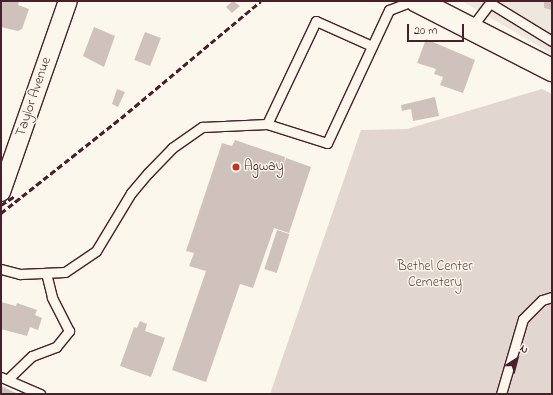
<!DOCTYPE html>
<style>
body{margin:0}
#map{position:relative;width:553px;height:395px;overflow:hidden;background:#fbf7ec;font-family:"Indie Flower",sans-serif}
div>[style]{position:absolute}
.built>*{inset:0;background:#eee7de}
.green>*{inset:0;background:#e2d7d0}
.building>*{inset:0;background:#cfc2bc;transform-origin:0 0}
.roads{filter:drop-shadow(1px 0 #4a1f2b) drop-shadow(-1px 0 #4a1f2b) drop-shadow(0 1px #4a1f2b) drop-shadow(0 -1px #4a1f2b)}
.lane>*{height:9px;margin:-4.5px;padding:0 4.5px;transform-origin:4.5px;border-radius:4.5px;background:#fbf7ec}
.street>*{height:18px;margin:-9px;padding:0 9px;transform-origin:9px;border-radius:9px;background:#fbf7ec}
.secondary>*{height:22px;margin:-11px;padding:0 11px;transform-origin:11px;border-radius:11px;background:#fbf7ec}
.rail>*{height:3px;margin-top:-1.5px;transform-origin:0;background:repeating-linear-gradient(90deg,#4a1f2b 0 6px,transparent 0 9px)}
.dots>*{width:11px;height:11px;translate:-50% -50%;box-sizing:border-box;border:2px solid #fbf7ec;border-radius:50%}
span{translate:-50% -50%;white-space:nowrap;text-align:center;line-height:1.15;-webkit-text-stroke:3px #fbf7ec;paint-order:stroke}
.street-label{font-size:14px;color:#4a1f2b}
.poi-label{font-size:14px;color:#4a1f2b}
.left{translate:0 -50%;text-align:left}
.park-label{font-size:14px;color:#704d54}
.frame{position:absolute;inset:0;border:2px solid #4a1f2b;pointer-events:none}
.north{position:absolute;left:497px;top:339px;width:40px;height:40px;-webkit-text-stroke:3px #fbf7ec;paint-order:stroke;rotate:36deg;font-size:11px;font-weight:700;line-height:16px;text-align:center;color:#4a1f2b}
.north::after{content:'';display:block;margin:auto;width:14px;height:18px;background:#4a1f2b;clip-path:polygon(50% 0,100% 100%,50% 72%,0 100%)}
.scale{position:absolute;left:407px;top:24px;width:57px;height:18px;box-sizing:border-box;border:2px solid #4a1f2b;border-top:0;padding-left:5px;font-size:12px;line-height:14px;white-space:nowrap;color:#4a1f2b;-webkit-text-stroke:3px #fbf7ec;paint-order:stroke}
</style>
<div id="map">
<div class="built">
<i style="clip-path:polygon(462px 1px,552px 1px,552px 54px)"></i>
</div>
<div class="green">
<i style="clip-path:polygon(542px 89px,552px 94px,552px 394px,270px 394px,361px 130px,407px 129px)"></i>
</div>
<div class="building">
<i style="clip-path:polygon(1px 1px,19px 1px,18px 5px,29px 9px,22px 29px,18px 31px,1px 27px)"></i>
<i style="clip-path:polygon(233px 1px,240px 6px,232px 13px,226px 7px)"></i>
<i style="clip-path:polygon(544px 1px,552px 1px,552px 10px,544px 8px)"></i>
<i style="clip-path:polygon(94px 27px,115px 36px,104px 67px,83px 56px)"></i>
<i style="left:145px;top:32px;width:17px;height:30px;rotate:21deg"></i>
<i style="clip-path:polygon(426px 39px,475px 60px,463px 93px,440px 85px,443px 77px,434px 74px,436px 69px,417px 63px)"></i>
<i style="clip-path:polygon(117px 89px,125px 92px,118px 107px,112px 104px)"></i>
<i style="clip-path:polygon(435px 97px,439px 116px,413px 121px,411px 109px,402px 111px,401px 105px)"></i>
<i style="clip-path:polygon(235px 140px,285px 157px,284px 164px,286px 158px,311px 167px,289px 233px,274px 228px,253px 288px,240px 284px,206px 382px,172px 370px,206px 271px,189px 266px,194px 253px,186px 251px,222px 143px,232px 146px)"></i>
<i style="left:277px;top:230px;width:13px;height:41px;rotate:18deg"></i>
<i style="clip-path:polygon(1px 302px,16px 306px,17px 303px,37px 310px,35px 315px,42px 318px,38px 330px,30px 327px,27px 336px,1px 329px)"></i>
<i style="clip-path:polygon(140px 321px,147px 324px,145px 331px,165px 338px,151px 377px,120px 366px,134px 327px,137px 328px)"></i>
<i style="clip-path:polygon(1px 386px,16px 393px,16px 394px,1px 394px)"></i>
</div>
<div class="roads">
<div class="lane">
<i style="left:471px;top:28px;width:31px;rotate:-53deg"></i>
<i style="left:490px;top:3px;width:73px;rotate:31.5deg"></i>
<i style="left:267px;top:124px;width:114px;rotate:-64.6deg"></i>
<i style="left:316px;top:21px;width:61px;rotate:24.1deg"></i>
<i style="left:1px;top:269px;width:20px;rotate:15deg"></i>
<i style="left:20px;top:274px;width:45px;rotate:-2.5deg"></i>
<i style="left:65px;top:272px;width:37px;rotate:-34deg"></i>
<i style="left:96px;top:251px;width:68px;rotate:-58.9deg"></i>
<i style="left:131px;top:193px;width:26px;rotate:-50deg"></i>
<i style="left:148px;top:173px;width:35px;rotate:-46deg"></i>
<i style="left:172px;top:148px;width:37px;rotate:-35deg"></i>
<i style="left:202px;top:127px;width:65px;rotate:-2.6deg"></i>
<i style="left:267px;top:124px;width:63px;rotate:17.6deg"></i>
<i style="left:327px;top:143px;width:147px;rotate:-65deg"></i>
<i style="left:389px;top:10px;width:25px;rotate:-21deg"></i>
<i style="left:1px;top:377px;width:43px;rotate:23.6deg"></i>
<i style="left:8px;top:379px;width:33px;rotate:-44deg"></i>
<i style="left:32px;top:356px;width:26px;rotate:-21deg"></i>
<i style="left:56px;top:347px;width:21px;rotate:-51deg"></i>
<i style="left:69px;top:331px;width:38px;rotate:-117deg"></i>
<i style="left:52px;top:297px;width:25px;rotate:-104deg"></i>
<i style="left:501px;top:394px;width:78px;rotate:-73.7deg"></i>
<i style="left:523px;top:319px;width:27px;rotate:-45deg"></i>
<i style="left:542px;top:300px;width:10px;rotate:-17deg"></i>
</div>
<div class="street">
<i style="left:1px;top:192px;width:202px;rotate:-70.7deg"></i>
</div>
<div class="secondary">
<i style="left:417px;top:1px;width:152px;rotate:27.1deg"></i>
</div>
</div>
<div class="rail">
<i style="left:1px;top:205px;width:17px;rotate:-33deg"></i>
<i style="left:1px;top:213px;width:153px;rotate:-38.4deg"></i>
<i style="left:121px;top:118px;width:182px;rotate:-39.9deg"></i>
</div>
<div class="dots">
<i style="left:236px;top:167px;background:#c8321e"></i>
</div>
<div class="street-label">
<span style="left:34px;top:97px;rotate:-71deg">Taylor Avenue</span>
</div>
<div class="poi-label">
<span class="left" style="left:244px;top:167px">Agway</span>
</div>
<div class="park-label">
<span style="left:435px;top:275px">Bethel Center<br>Cemetery</span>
</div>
<div class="frame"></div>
<div class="north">N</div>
<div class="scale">20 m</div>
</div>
